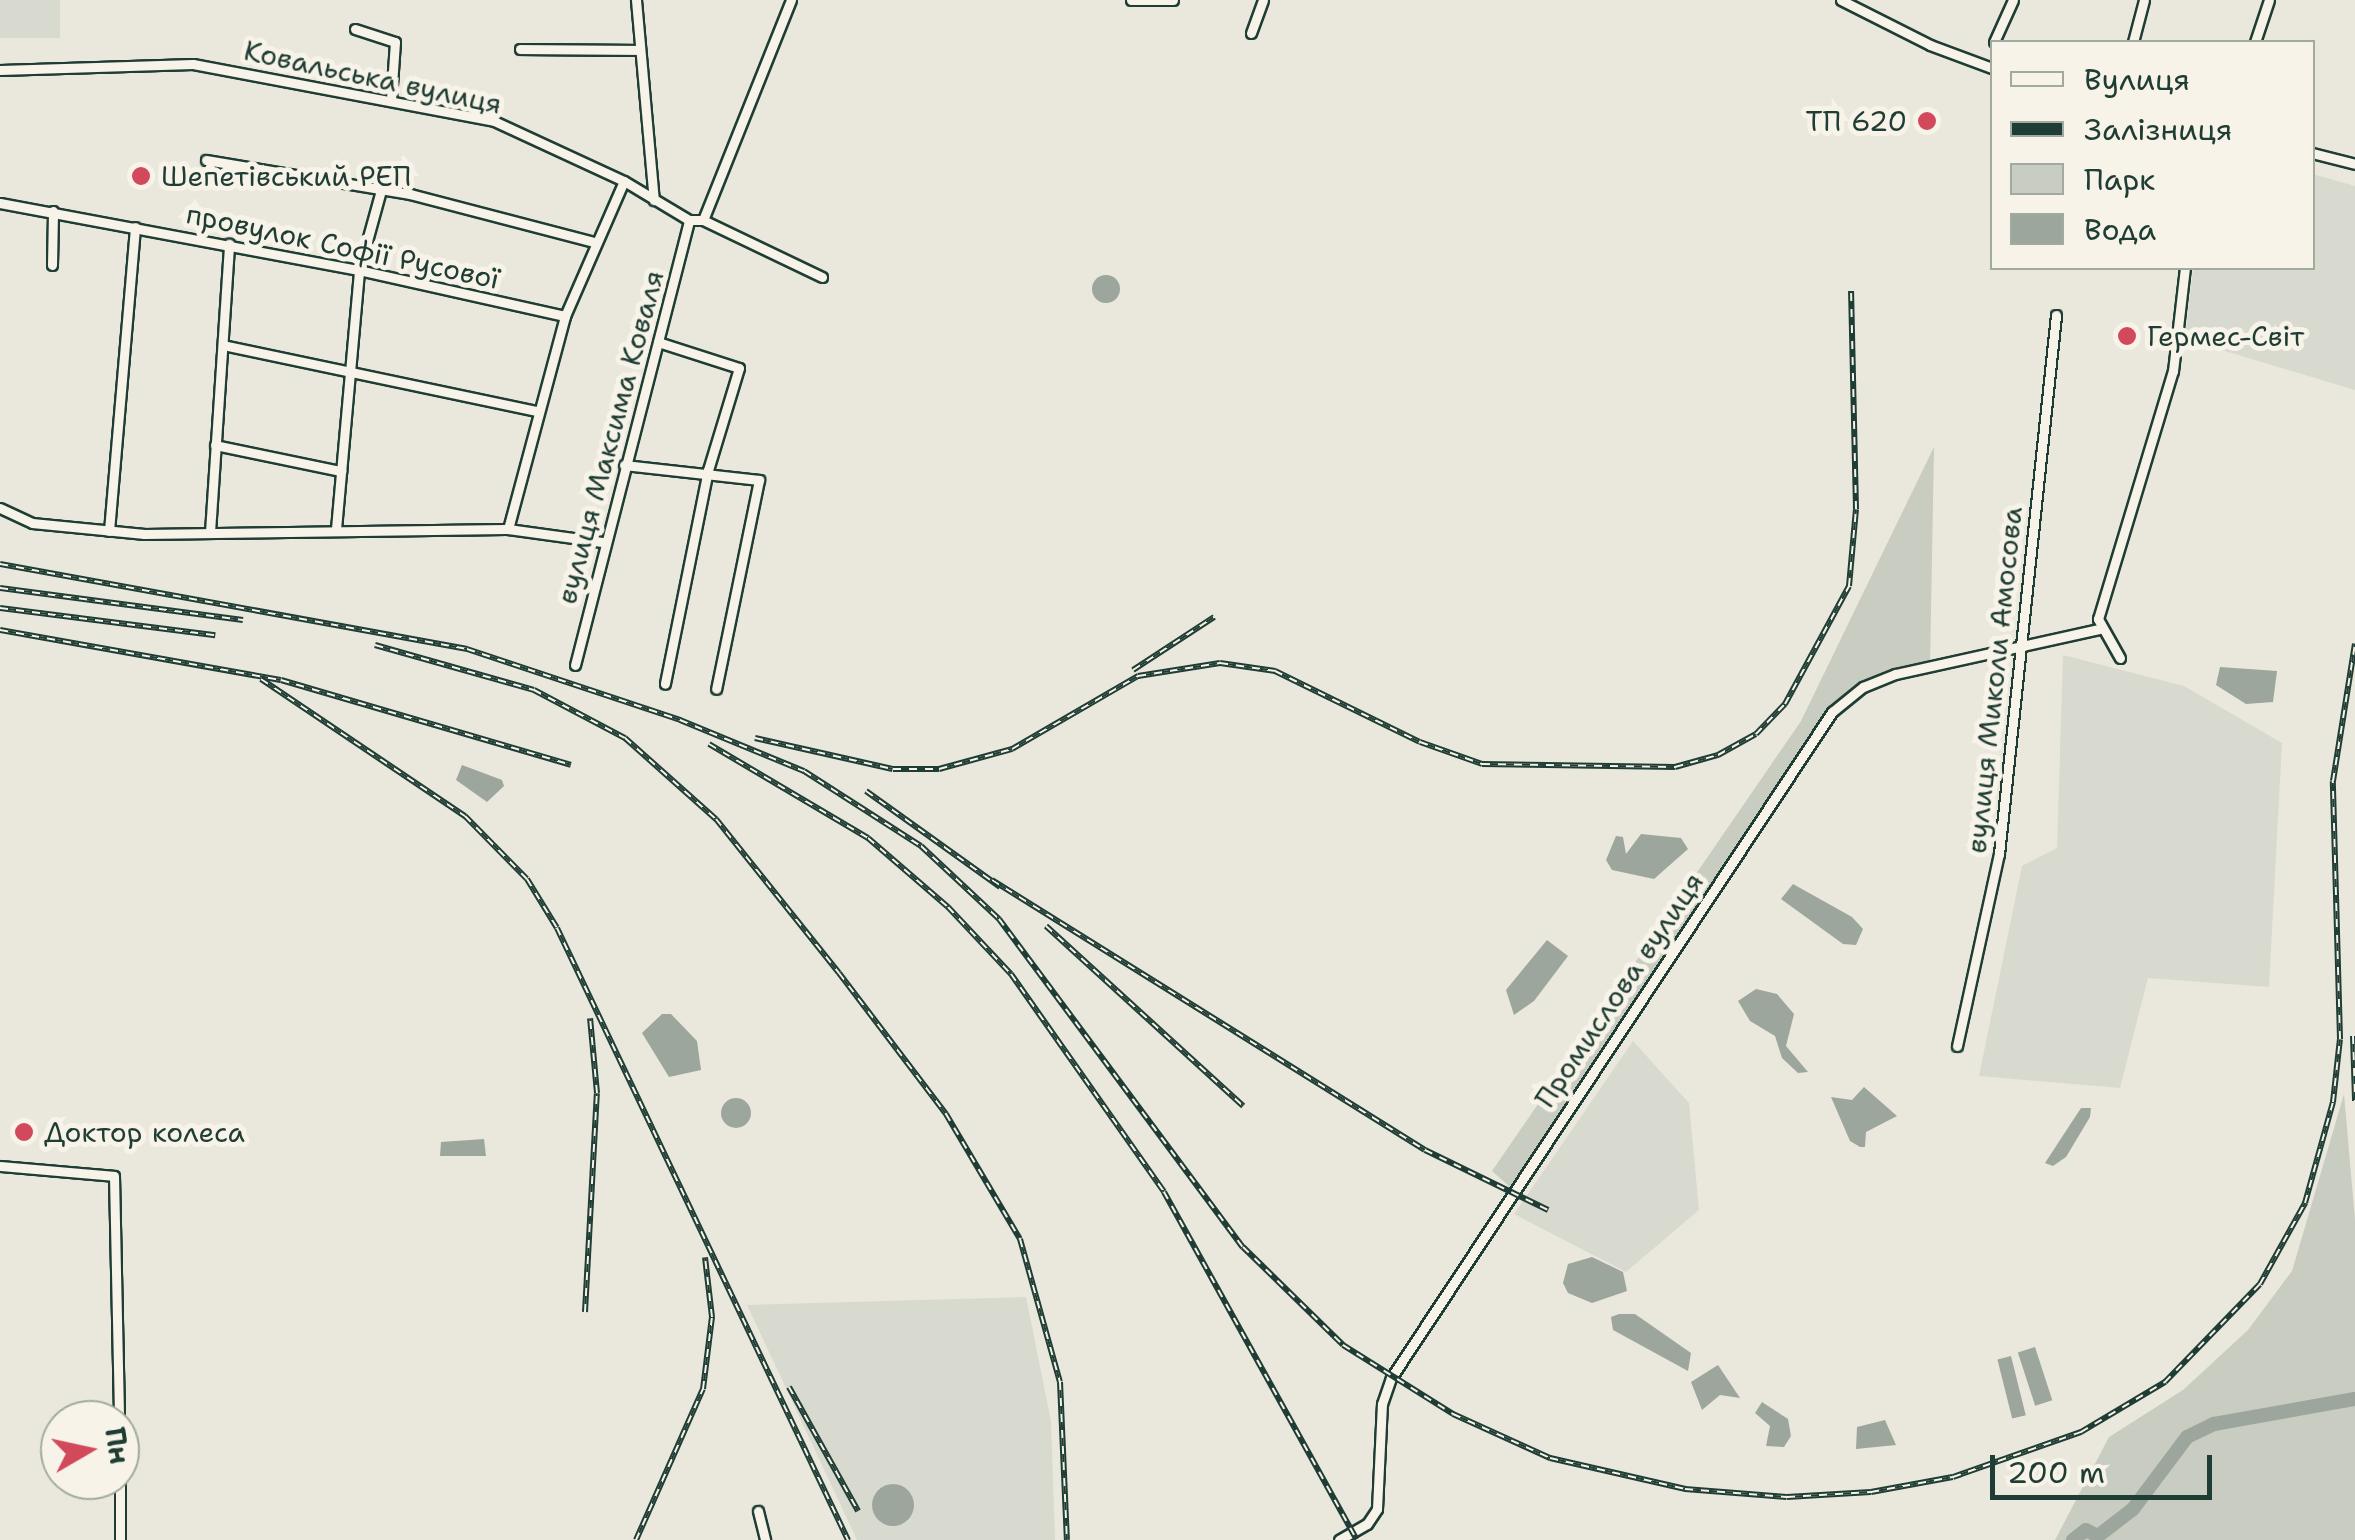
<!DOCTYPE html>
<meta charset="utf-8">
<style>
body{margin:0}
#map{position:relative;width:2355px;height:1540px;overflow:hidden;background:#eae8dd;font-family:"Shantell Sans",sans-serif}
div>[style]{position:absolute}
.built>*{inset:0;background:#d9dacf;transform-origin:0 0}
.green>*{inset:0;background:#c8ccc1}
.water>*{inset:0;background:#9ca69c;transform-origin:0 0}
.round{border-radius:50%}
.river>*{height:14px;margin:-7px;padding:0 7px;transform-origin:7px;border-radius:7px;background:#9ca69c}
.roads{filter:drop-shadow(2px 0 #1f3d34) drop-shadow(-2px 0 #1f3d34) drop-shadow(0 2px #1f3d34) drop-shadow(0 -2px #1f3d34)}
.minor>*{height:9px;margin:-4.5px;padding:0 4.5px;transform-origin:4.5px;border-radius:4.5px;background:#f7f3e8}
.rail>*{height:6px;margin-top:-3px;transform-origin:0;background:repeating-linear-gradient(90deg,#f7f3e8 0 8px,#1f3d34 0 16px);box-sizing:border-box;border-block:2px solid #1f3d34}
.dots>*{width:28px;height:28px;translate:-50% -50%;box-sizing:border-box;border:5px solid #f7f3e8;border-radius:50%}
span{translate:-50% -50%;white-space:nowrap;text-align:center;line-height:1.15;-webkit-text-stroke:10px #f7f3e8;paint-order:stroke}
.street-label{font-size:28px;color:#1f3d34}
.poi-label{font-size:28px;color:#1f3d34}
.right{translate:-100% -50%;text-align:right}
.left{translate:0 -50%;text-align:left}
.legend{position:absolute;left:1990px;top:40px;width:325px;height:230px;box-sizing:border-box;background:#f7f3e8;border:2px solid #a1aaa0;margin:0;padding:12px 18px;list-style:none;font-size:30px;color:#1f3d34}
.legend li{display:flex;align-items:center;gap:20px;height:50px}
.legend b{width:50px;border:2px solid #a1aaa0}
.north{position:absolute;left:40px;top:1400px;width:100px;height:100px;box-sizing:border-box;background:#f7f3e8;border:2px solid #a1aaa0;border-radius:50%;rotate:81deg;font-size:28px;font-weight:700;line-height:40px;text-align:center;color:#1f3d34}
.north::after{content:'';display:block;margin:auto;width:35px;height:45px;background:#d1495b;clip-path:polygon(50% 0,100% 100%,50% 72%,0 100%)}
.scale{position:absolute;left:1990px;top:1455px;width:222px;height:45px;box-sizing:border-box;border:5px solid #1f3d34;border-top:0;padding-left:12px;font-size:30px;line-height:35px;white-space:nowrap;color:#1f3d34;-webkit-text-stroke:8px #f7f3e8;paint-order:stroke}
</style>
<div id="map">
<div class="built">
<i style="left:0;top:0;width:60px;height:38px"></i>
<i style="clip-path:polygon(2313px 174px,2355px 186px,2355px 390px,2185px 339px,2193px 268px,2312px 268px)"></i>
<i style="clip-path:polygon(2063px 655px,2184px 686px,2282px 743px,2269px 987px,2148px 978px,2120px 1088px,1979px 1076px,2022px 866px,2057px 848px)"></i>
<i style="clip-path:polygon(1633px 1041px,1689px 1103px,1699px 1210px,1626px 1272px,1514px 1214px)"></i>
<i style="clip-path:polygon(1026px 1297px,1051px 1421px,1055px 1540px,857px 1540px,747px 1305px)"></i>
</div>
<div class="green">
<i style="clip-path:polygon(1934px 447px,1930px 666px,1863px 687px,1832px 712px,1510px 1187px,1492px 1171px,1801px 721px)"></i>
<i style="clip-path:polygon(2344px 1094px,2355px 1220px,2355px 1540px,2055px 1540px,2109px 1437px,2183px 1390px,2248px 1330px,2292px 1271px)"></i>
</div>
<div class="water">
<i class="round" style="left:1092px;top:275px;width:28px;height:28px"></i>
<i style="clip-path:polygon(2220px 667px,2277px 671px,2273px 702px,2246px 704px,2216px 685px)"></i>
<i style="clip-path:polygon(462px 765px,502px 780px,504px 786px,487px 802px,456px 780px)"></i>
<i style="clip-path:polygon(1641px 834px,1681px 838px,1688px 849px,1654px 879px,1612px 870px,1606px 860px,1616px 836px,1623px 837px,1626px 854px)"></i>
<i style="clip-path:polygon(1793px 884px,1852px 917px,1863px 929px,1856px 945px,1843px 944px,1781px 899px)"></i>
<i style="clip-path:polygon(1547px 940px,1568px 956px,1534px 1001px,1514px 1015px,1506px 990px)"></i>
<i style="clip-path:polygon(1756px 989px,1777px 994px,1794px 1014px,1786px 1046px,1808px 1072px,1798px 1073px,1782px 1058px,1775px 1036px,1750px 1021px,1738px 1001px)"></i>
<i style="clip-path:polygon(662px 1014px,671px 1014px,697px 1041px,701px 1070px,669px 1077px,642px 1033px)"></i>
<i style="clip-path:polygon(1864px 1087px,1897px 1116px,1866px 1132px,1865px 1147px,1860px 1147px,1850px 1141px,1831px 1097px,1852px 1100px)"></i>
<i class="round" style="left:721px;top:1098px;width:30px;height:30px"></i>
<i style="clip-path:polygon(2081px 1108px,2091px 1108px,2090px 1117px,2066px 1157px,2053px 1166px,2045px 1163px)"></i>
<i style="clip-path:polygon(484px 1139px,486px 1156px,440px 1156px,441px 1142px)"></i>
<i style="clip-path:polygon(1592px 1257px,1623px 1272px,1627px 1291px,1592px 1303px,1568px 1293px,1563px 1283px,1568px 1264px)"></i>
<i style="clip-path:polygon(1619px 1314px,1635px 1314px,1691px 1353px,1688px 1371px,1613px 1330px,1611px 1317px)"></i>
<i style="left:2035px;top:1347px;width:56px;height:18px;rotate:72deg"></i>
<i style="left:2011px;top:1356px;width:61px;height:14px;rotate:76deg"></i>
<i style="clip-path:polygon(1718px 1365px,1740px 1398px,1720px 1395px,1702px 1410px,1691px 1382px)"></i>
<i style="clip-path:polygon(1762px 1402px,1788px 1419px,1791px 1436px,1784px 1447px,1766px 1446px,1770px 1426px,1755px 1413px)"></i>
<i style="clip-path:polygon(1885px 1420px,1896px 1445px,1856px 1449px,1857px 1427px)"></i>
<i class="round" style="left:872px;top:1484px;width:42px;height:42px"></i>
</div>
<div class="river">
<i style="left:2073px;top:1540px;width:16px;rotate:-38deg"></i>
<i style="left:2086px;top:1530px;width:13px;rotate:27deg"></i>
<i style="left:2098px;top:1536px;width:44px;rotate:-37.6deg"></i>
<i style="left:2133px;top:1509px;width:90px;rotate:-53.1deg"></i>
<i style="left:2187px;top:1437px;width:30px;rotate:-26deg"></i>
<i style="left:2214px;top:1424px;width:143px;rotate:-10.1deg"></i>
</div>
<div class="roads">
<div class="minor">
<i style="left:636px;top:0;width:201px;rotate:84.9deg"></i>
<i style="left:1131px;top:0;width:42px"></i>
<i style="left:1841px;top:0;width:100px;rotate:26.8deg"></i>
<i style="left:1930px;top:45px;width:66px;rotate:20.4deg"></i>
<i style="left:355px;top:29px;width:42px;rotate:18deg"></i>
<i style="left:395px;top:42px;width:57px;rotate:94deg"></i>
<i style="left:1251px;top:33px;width:35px;rotate:-70deg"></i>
<i style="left:1994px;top:42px;width:46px;rotate:-65.7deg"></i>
<i style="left:2133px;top:42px;width:43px;rotate:-75.3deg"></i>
<i style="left:2255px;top:42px;width:44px;rotate:-71.6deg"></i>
<i style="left:520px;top:49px;width:120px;rotate:0.5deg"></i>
<i style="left:0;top:70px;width:193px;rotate:-1.8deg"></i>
<i style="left:193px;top:64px;width:306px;rotate:10.7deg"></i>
<i style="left:494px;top:121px;width:143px;rotate:24.8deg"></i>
<i style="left:624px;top:181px;width:76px;rotate:31deg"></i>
<i style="left:689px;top:220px;width:14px"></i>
<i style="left:703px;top:220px;width:132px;rotate:25.6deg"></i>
<i style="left:2312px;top:153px;width:44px;rotate:14.3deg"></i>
<i style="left:206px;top:160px;width:207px;rotate:9.5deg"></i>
<i style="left:410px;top:194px;width:190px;rotate:14.6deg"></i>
<i style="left:0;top:203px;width:365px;rotate:10.6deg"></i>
<i style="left:359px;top:270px;width:211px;rotate:12.6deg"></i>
<i style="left:703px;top:220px;width:237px;rotate:-68.2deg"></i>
<i style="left:52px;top:265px;width:54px;rotate:-88.9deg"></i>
<i style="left:658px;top:342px;width:85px;rotate:17.8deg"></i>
<i style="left:739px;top:368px;width:107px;rotate:106.9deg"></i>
<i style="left:708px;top:470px;width:218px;rotate:101.4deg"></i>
<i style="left:223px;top:345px;width:320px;rotate:11.9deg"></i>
<i style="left:215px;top:445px;width:129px;rotate:11.7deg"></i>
<i style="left:624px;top:465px;width:136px;rotate:6.3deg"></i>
<i style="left:759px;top:480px;width:213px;rotate:101.6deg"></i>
<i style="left:0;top:508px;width:35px;rotate:25deg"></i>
<i style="left:32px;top:523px;width:113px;rotate:5.6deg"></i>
<i style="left:144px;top:534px;width:364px;rotate:-0.8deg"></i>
<i style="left:508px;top:529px;width:95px;rotate:7.9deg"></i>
<i style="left:336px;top:529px;width:260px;rotate:-84.9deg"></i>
<i style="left:359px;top:270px;width:83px;rotate:-74.6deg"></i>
<i style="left:508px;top:529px;width:220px;rotate:-75deg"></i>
<i style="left:565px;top:316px;width:147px;rotate:-66.4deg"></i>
<i style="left:109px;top:531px;width:305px;rotate:-85.1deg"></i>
<i style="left:210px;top:532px;width:289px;rotate:-86.2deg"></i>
<i style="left:2120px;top:658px;width:45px;rotate:-119.4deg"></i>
<i style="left:2098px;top:619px;width:259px;rotate:-73.2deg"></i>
<i style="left:2173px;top:371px;width:104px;rotate:-83.4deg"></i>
<i style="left:575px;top:665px;width:459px;rotate:-75.6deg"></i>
<i style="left:1957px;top:1046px;width:197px;rotate:-77.7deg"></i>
<i style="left:1999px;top:854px;width:542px;rotate:-83.96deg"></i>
<i style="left:0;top:1166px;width:114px;rotate:5deg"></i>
<i style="left:114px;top:1176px;width:244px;rotate:88.8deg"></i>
<i style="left:120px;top:1469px;width:71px;rotate:90deg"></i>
<i style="left:758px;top:1511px;width:30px;rotate:76deg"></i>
<i style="left:1339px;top:1540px;width:32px;rotate:-30deg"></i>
<i style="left:1367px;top:1524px;width:18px;rotate:-56deg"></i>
<i style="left:1377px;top:1509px;width:105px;rotate:-87.3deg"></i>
<i style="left:1382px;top:1404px;width:28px;rotate:-71deg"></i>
<i style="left:1391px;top:1378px;width:799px;rotate:-56.49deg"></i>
<i style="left:1832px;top:712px;width:40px;rotate:-39deg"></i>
<i style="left:1863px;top:687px;width:35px;rotate:-22deg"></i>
<i style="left:1896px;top:674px;width:208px;rotate:-12.5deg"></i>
</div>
</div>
<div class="rail">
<i style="left:0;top:564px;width:475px;rotate:10.3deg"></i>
<i style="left:467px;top:649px;width:225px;rotate:18.4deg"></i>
<i style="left:680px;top:720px;width:134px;rotate:22.4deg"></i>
<i style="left:804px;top:771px;width:139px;rotate:32.7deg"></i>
<i style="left:921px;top:846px;width:107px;rotate:43.1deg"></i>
<i style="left:999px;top:919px;width:409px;rotate:53.4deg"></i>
<i style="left:1243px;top:1247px;width:140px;rotate:44.4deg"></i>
<i style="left:1343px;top:1345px;width:130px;rotate:32.1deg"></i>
<i style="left:1453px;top:1414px;width:107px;rotate:24.4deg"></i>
<i style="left:1550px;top:1458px;width:139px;rotate:12.9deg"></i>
<i style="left:1685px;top:1489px;width:102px;rotate:4.5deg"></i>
<i style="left:1787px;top:1497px;width:84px;rotate:-3.4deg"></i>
<i style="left:1871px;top:1492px;width:83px;rotate:-10.4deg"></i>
<i style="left:1953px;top:1477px;width:136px;rotate:-19.4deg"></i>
<i style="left:2081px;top:1432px;width:98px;rotate:-30.8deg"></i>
<i style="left:2165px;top:1382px;width:136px;rotate:-45.9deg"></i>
<i style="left:2260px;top:1284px;width:93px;rotate:-60.9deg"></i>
<i style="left:2305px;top:1203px;width:105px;rotate:-74.5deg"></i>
<i style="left:2333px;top:1102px;width:63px;rotate:-83.7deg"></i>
<i style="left:2340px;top:1039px;width:258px;rotate:-91.6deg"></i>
<i style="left:2333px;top:781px;width:139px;rotate:-80.9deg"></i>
<i style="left:0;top:588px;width:245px;rotate:7.5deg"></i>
<i style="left:0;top:608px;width:217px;rotate:7.2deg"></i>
<i style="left:0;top:630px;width:285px;rotate:10.1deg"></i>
<i style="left:281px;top:680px;width:302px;rotate:16.3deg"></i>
<i style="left:375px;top:645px;width:165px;rotate:15.8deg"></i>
<i style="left:534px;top:690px;width:103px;rotate:27.8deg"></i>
<i style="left:625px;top:738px;width:122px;rotate:41.7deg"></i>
<i style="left:716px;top:819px;width:197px;rotate:51.4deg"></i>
<i style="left:839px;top:973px;width:177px;rotate:52.8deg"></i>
<i style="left:946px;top:1114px;width:145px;rotate:59.4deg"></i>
<i style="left:1020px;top:1239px;width:148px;rotate:74.4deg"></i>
<i style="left:1060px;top:1382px;width:158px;rotate:87.5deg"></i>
<i style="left:1133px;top:670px;width:97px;rotate:-33.2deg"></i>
<i style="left:261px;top:679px;width:246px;rotate:33.9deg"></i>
<i style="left:465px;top:816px;width:88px;rotate:45.5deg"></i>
<i style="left:527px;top:879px;width:57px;rotate:58.5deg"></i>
<i style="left:557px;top:928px;width:678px;rotate:64.57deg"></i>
<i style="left:755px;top:738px;width:141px;rotate:12.7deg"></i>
<i style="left:893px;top:769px;width:46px"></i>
<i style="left:939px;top:769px;width:76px;rotate:-15.3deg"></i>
<i style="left:1012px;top:749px;width:146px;rotate:-30.1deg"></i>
<i style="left:1138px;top:676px;width:83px;rotate:-9deg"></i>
<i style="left:1220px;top:663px;width:56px;rotate:8.3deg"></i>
<i style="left:1275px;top:671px;width:161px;rotate:26.1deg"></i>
<i style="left:1420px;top:742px;width:66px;rotate:19.5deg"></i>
<i style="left:1482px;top:764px;width:193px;rotate:0.9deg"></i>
<i style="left:1675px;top:767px;width:45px;rotate:-15.6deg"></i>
<i style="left:1718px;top:755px;width:43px;rotate:-28.9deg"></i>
<i style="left:1756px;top:734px;width:42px;rotate:-46deg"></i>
<i style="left:1785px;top:704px;width:134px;rotate:-61.5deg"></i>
<i style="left:1849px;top:586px;width:77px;rotate:-84.8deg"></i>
<i style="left:1856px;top:509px;width:218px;rotate:-91.3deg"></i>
<i style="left:709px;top:744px;width:185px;rotate:30.6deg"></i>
<i style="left:868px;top:838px;width:106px;rotate:40.8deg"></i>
<i style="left:948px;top:907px;width:92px;rotate:46.8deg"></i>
<i style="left:1011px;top:974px;width:266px;rotate:54.9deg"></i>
<i style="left:1164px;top:1192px;width:397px;rotate:61deg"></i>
<i style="left:866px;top:791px;width:165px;rotate:35.6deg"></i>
<i style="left:992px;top:880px;width:510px;rotate:31.95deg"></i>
<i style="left:1425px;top:1150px;width:137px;rotate:26deg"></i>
<i style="left:1046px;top:926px;width:267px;rotate:42.4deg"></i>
<i style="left:2353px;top:1036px;width:65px;rotate:88.2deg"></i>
<i style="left:585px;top:1312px;width:219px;rotate:-86.9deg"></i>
<i style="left:597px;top:1093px;width:75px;rotate:-95.3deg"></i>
<i style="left:789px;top:1387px;width:142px;rotate:60.9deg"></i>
<i style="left:636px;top:1540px;width:165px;rotate:-66.1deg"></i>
<i style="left:703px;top:1389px;width:73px;rotate:-82.9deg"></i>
<i style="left:712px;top:1317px;width:60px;rotate:-96.7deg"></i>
</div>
<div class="dots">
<i style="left:1927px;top:121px;background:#d1495b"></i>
<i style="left:141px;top:176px;background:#d1495b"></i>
<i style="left:2127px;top:336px;background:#d1495b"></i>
<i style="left:24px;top:1132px;background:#d1495b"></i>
</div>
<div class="street-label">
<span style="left:373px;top:77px;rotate:12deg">Ковальська вулиця</span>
<span style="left:343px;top:246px;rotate:12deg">провулок Софії Русової</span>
<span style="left:610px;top:437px;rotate:-75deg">вулиця Максима Коваля</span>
<span style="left:1994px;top:680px;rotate:-84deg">вулиця Миколи Амосова</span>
<span style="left:1619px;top:990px;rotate:-56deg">Промислова вулиця</span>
</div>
<div class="poi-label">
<span class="right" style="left:1907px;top:121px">ТП 620</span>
<span class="left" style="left:161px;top:176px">Шепетівський РЕП</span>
<span class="left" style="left:2147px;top:336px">Гермес-Світ</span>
<span class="left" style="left:44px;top:1132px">Доктор колеса</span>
</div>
<ul class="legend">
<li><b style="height:12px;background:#f7f3e8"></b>Вулиця</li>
<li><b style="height:12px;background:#1f3d34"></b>Залізниця</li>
<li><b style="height:28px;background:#c8ccc1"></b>Парк</li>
<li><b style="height:28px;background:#9ca69c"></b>Вода</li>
</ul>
<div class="north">Пн</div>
<div class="scale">200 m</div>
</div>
